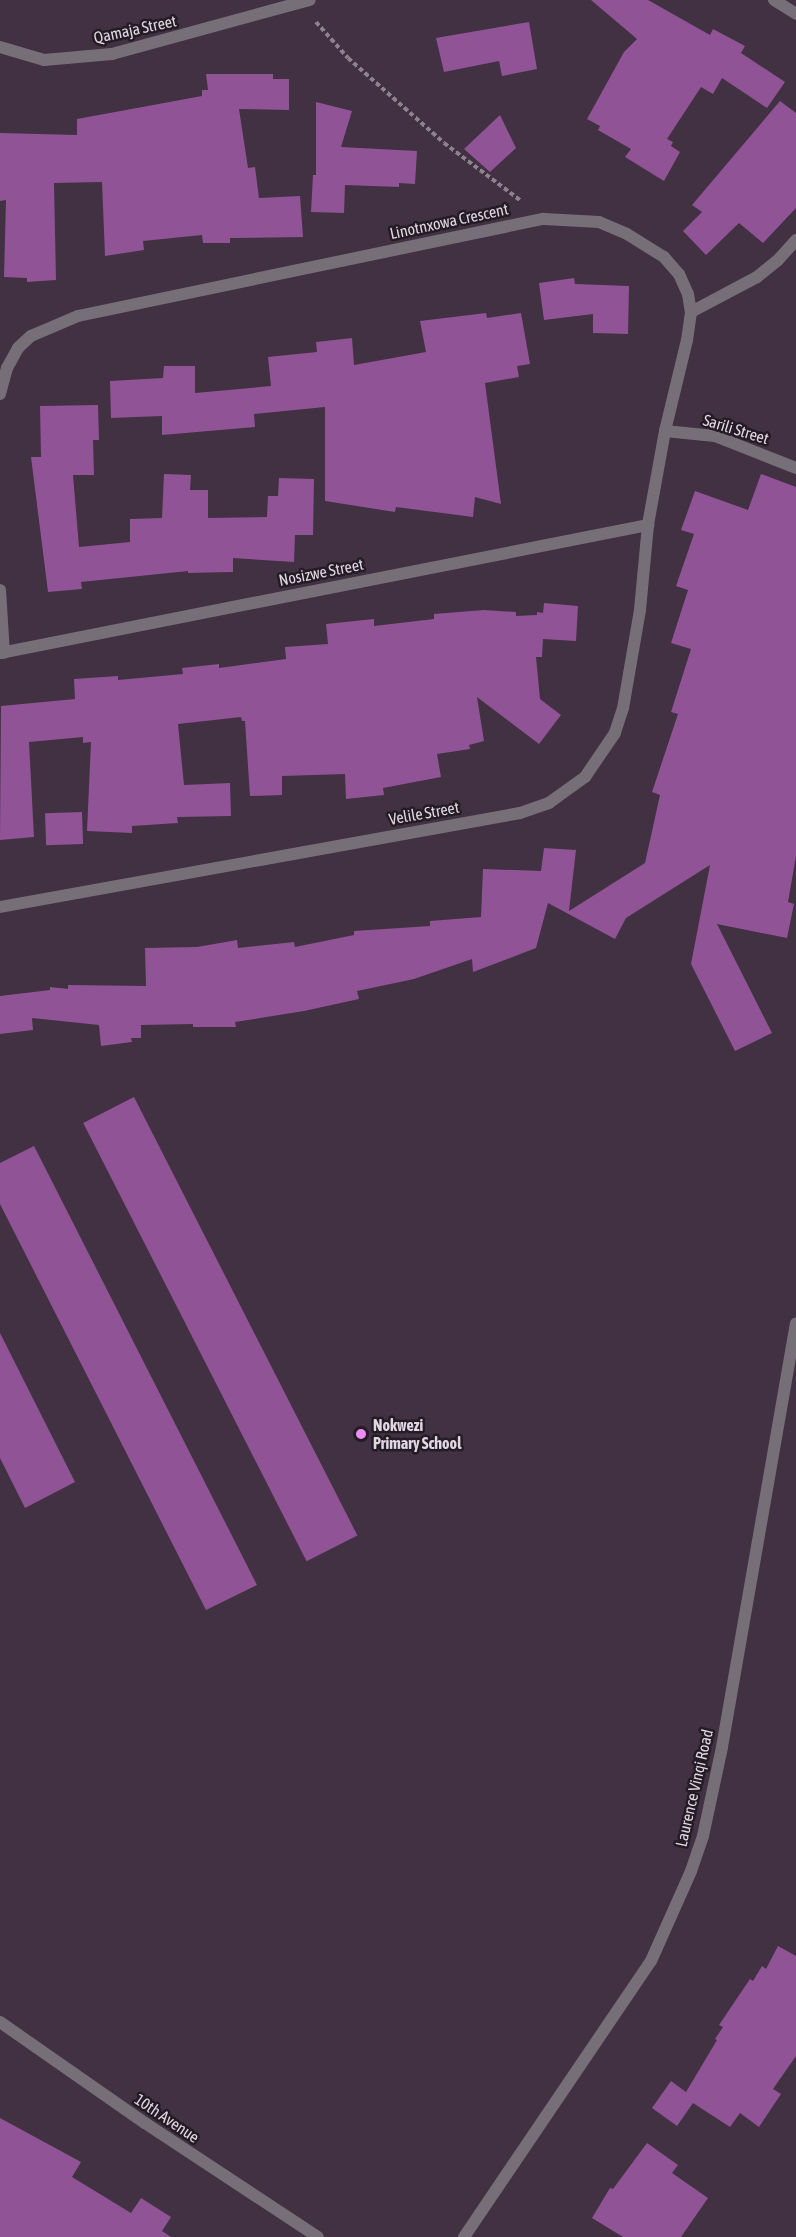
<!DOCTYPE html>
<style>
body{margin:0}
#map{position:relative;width:796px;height:2237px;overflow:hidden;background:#413142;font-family:"Asap Condensed",sans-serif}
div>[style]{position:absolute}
.building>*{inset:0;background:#905395;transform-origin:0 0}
.path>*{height:4px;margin-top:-2px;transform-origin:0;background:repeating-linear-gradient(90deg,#8f8290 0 4.5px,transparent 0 7.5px)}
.street>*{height:12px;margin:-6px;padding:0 6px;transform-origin:6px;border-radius:6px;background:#776f77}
.dots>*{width:16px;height:16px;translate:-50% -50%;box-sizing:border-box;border:3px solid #231c24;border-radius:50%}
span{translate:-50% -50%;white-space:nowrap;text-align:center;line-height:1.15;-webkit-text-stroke:5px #231c24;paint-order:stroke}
.street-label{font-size:16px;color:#e1d6e1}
.poi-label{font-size:16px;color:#e1d6e1;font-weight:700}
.left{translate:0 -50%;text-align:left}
</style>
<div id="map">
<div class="building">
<i style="clip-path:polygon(591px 0,648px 0,710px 35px,713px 29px,745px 46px,741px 53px,785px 82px,767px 108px,722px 78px,713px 94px,701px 87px,667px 139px,673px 142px,671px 146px,680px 152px,664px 181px,625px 157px,631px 149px,598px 130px,600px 126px,587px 119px,624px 52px,637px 39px)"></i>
<i style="clip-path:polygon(529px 22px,537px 69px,502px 76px,499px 61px,444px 72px,436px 38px)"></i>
<i style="clip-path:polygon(206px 74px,273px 74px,273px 79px,289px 79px,289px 110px,239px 109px,248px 168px,255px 167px,259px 198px,300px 196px,303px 237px,230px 238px,230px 243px,203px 243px,202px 235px,143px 241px,144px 250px,105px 256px,102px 182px,54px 183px,56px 280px,27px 282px,27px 278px,4px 277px,6px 200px,0 201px,0 133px,77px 135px,77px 119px,202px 96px,202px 90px,208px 90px)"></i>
<i style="clip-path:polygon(780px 101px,796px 113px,796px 208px,763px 243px,739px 223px,706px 255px,683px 231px,702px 212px,692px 205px)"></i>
<i style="clip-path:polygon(316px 102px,352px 111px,341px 147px,417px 151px,415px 184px,399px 183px,399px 187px,345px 185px,344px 213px,311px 212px,313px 175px,316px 175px)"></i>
<i style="clip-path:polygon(500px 115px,516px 148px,490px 172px,464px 149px)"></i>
<i style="clip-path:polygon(574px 278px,575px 284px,629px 286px,628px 334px,593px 333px,593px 314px,544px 320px,539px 283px)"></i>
<i style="clip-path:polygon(486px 313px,487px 318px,521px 313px,530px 364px,517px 366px,519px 377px,485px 383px,501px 504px,475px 497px,473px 517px,396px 507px,395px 512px,325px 501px,325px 407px,254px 414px,255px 427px,162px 435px,162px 416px,111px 418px,110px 381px,163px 378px,164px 366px,195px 366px,195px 393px,271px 386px,268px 357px,317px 352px,316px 342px,352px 338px,354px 365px,426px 352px,420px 321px)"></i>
<i style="clip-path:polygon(98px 405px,99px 440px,93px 440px,94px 475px,73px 475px,79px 547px,130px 542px,130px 519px,162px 518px,164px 474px,191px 475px,190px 490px,208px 490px,208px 518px,267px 517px,268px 496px,278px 496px,279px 478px,314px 479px,313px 535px,295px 535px,294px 562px,233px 558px,233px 572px,188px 573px,188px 571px,81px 582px,82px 589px,48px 592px,31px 457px,41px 457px,40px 406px)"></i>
<i style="clip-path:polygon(761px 474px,796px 487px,796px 856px,788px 902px,794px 904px,787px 938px,717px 924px,772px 1033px,735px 1051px,691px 964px,710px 865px,626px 918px,615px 939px,548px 903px,536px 948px,473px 972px,472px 959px,414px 979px,357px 991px,359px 999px,304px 1011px,235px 1022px,236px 1027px,193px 1027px,193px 1024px,141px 1025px,141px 1038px,131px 1038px,132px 1042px,101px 1046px,99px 1025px,32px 1018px,33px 1030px,0 1034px,0 996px,50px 990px,50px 987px,68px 989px,68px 985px,146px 986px,145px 948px,197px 947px,237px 940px,238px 948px,294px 942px,295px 947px,354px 935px,354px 931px,430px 926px,430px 921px,481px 917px,483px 869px,541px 871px,544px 848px,576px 850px,569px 911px,645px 863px,660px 795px,652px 792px,678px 714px,671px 712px,691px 649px,671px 643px,688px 590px,676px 586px,694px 534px,681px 530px,695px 491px,748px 510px)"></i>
<i style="clip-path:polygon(544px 603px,578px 606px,576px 641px,543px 639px,542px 657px,536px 657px,540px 699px,561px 715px,539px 744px,477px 697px,484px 741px,469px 745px,470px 749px,437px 754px,441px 777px,383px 788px,384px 795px,346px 799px,345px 774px,282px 776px,282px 795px,250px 796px,245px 721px,242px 721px,241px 717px,178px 724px,184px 785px,230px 783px,231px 816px,177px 817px,178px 823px,132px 826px,132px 833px,87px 831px,91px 742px,83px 743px,83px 737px,29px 742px,34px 837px,0 840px,1px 706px,75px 699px,74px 679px,118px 676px,118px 680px,183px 674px,182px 668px,219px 664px,219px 668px,286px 659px,285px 647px,328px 644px,326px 624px,374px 619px,374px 626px,434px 619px,434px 614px,484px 610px,516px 612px,516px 616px,537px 615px,537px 612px,543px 613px)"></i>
<i style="left:82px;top:812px;width:32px;height:37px;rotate:88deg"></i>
<i style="left:134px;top:1097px;width:492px;height:57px;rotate:63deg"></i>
<i style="clip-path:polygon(34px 1146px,257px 1585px,206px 1610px,0 1204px,0 1163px)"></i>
<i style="clip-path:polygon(0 1333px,75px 1482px,25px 1508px,0 1458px)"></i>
<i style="clip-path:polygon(778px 1946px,796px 1956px,796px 2056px,773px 2089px,781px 2094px,759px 2127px,740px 2113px,730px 2127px,693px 2103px,677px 2126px,652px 2108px,671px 2081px,686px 2092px,717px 2040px,715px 2039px,723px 2027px,719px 2025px,750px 1979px,753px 1981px,762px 1966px,766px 1969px)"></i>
<i style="clip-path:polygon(0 2118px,81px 2162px,72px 2177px,131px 2213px,141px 2198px,171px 2217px,162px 2231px,171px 2237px,0 2237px)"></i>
<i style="clip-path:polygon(647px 2143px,678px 2165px,672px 2173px,708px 2198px,681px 2237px,623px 2237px,592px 2218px,610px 2188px,613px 2189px)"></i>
</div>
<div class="path">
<i style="left:316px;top:22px;width:48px;rotate:48.4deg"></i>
<i style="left:348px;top:58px;width:128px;rotate:41.5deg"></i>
<i style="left:444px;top:143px;width:95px;rotate:36.9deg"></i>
</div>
<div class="street">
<i style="left:774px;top:0;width:26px;rotate:32deg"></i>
<i style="left:0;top:47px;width:46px;rotate:16.5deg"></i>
<i style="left:44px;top:60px;width:68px;rotate:-5deg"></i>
<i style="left:112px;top:54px;width:205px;rotate:-15.3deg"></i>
<i style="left:691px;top:312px;width:75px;rotate:-27.9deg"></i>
<i style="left:757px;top:277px;width:27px;rotate:-39deg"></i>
<i style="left:778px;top:260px;width:27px;rotate:-48deg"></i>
<i style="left:0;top:394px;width:27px;rotate:-75deg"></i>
<i style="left:7px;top:368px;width:23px;rotate:-61deg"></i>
<i style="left:18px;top:348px;width:18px;rotate:-43deg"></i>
<i style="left:31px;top:336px;width:51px;rotate:-23.1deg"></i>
<i style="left:78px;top:316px;width:476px;rotate:-11.8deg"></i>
<i style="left:544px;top:219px;width:55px;rotate:3.1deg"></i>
<i style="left:599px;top:222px;width:30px;rotate:23deg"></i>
<i style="left:627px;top:234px;width:44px;rotate:31.9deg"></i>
<i style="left:664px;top:257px;width:23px;rotate:49deg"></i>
<i style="left:679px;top:274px;width:22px;rotate:66deg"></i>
<i style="left:688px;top:294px;width:18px;rotate:81deg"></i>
<i style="left:691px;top:312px;width:28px;rotate:98deg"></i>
<i style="left:687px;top:340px;width:94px;rotate:103.6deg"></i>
<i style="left:665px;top:431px;width:96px;rotate:100.3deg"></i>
<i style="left:648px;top:525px;width:85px;rotate:95.4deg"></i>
<i style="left:640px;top:610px;width:99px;rotate:99.8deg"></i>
<i style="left:623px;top:708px;width:26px;rotate:108deg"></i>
<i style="left:615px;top:733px;width:53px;rotate:124.3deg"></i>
<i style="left:585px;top:777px;width:44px;rotate:144.2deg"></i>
<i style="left:549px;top:803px;width:31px;rotate:161deg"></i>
<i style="left:520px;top:813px;width:528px;rotate:169.75deg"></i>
<i style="left:665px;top:431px;width:50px;rotate:5.7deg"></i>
<i style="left:715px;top:436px;width:87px;rotate:21.6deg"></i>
<i style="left:0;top:590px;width:63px;rotate:86.4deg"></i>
<i style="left:0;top:653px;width:661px;rotate:-11.17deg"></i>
<i style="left:0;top:2022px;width:177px;rotate:34.9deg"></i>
<i style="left:145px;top:2123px;width:207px;rotate:33.4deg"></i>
<i style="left:464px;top:2237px;width:333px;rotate:-55.9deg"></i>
<i style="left:651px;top:1961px;width:98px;rotate:-66deg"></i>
<i style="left:691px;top:1871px;width:37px;rotate:-71deg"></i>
<i style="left:703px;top:1836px;width:91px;rotate:-77.9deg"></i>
<i style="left:722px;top:1747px;width:430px;rotate:-80.1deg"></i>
</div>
<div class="dots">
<i style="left:361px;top:1434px;background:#ef8bf7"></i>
</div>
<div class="street-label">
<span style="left:135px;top:29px;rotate:-12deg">Qamaja Street</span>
<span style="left:449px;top:221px;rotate:-12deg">Linotnxowa Crescent</span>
<span style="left:736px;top:429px;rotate:17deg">Sarili Street</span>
<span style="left:321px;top:572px;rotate:-11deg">Nosizwe Street</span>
<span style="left:424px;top:813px;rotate:-10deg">Velile Street</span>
<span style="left:694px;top:1788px;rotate:-77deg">Laurence Vinqi Road</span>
<span style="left:167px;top:2118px;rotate:34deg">10th Avenue</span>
</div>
<div class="poi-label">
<span class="left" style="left:373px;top:1434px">Nokwezi<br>Primary School</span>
</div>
</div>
